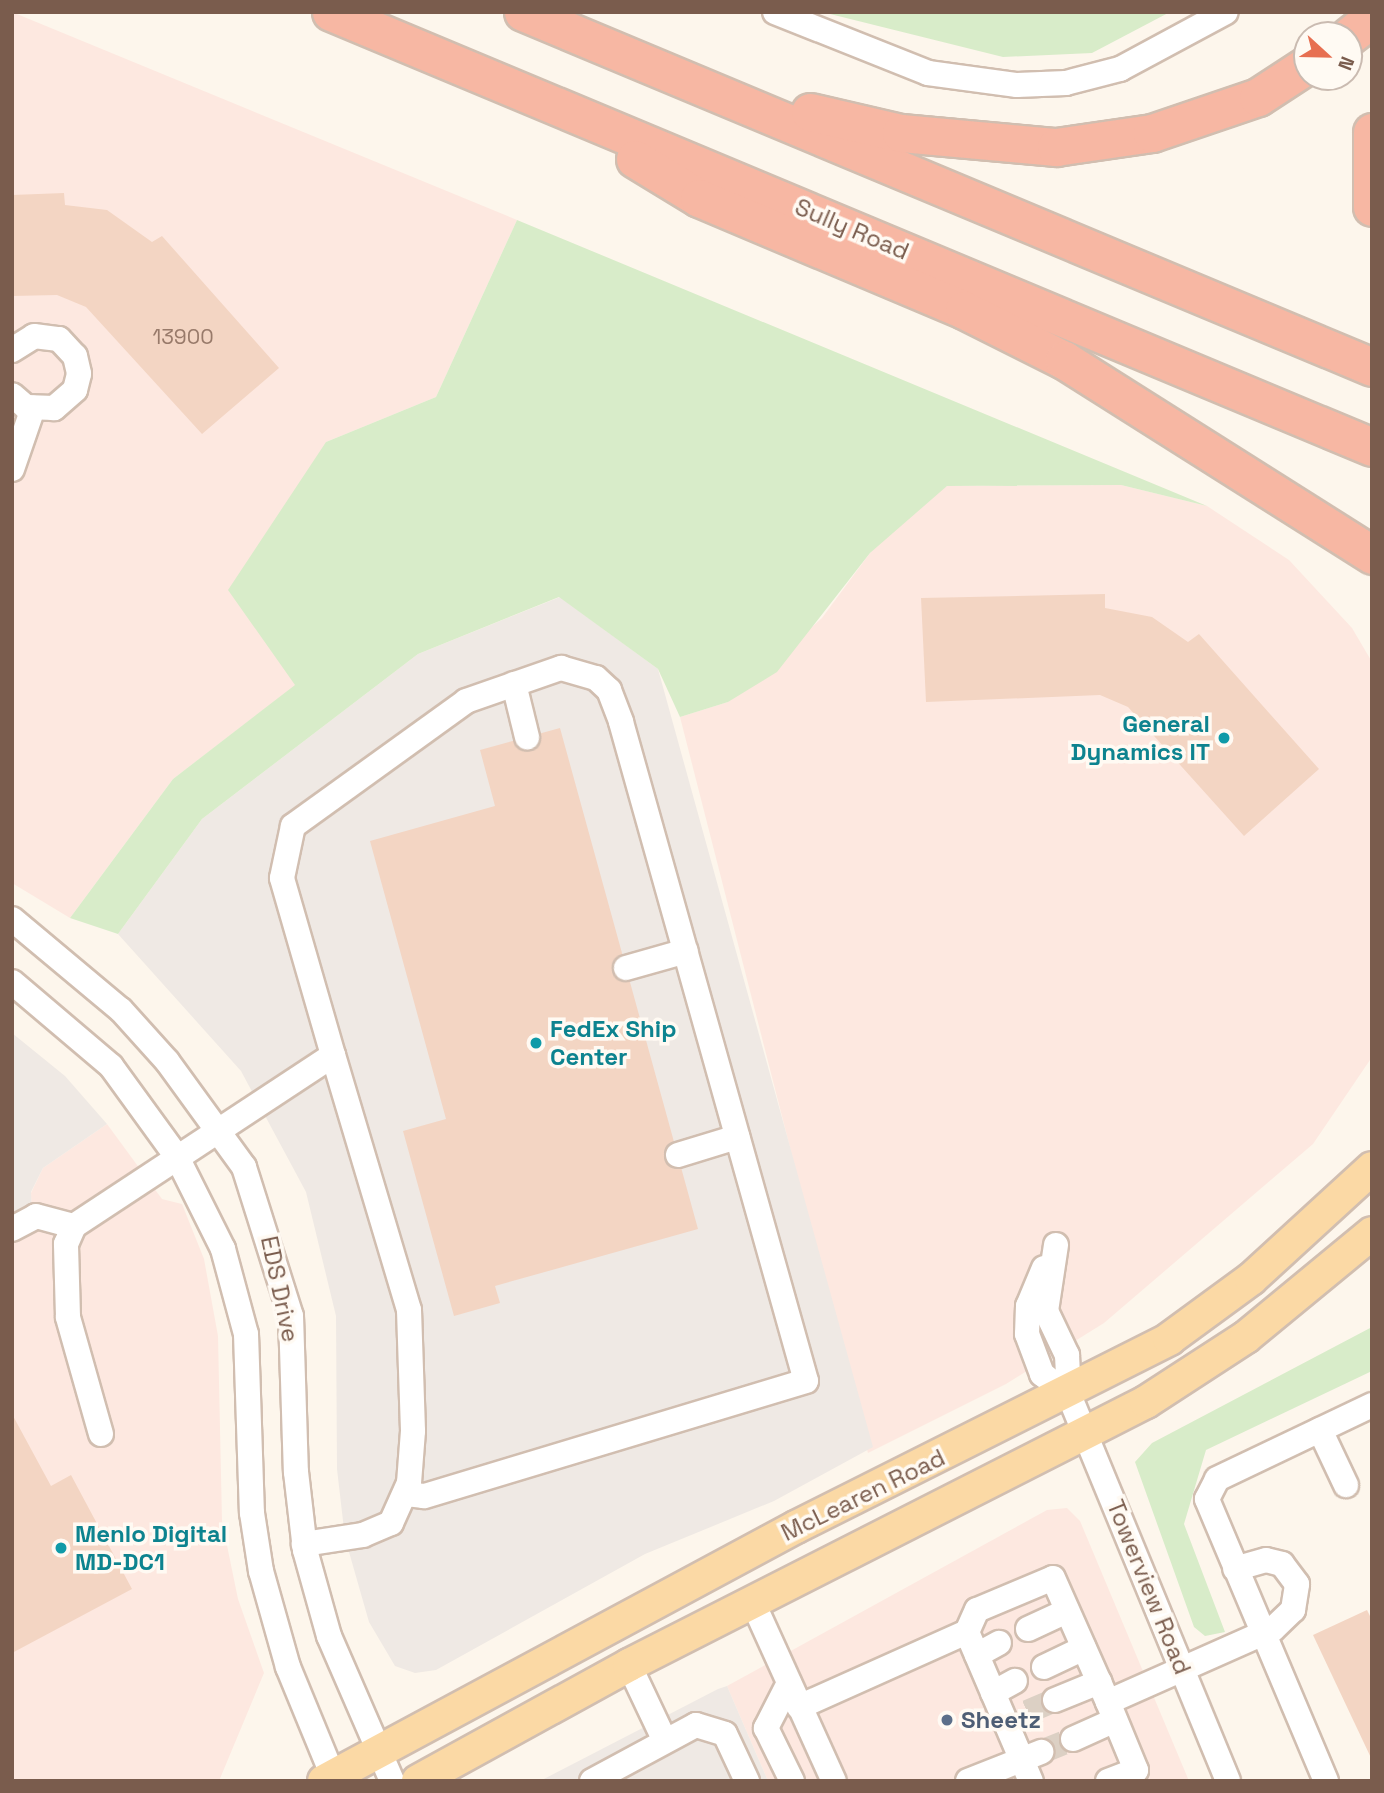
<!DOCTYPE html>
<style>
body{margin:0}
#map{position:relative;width:1384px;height:1793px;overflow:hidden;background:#fdf6ec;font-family:"Space Grotesk",sans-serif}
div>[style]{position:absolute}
.commercial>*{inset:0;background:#fde8e0}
.industrial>*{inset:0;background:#efe9e4}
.green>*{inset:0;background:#d8ecc9}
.building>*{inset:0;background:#f3d5c3}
.minor-tunnel>*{height:24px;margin-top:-12px;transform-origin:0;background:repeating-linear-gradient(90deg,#dcd0c4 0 24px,transparent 0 36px)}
.roads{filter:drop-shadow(2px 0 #d1beb0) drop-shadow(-2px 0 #d1beb0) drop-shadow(0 2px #d1beb0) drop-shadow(0 -2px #d1beb0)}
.minor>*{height:24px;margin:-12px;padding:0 12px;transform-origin:12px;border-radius:12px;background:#fff}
.major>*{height:32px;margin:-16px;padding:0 16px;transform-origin:16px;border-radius:16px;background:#fbd9a5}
.highway>*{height:37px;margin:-18.5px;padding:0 18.5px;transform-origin:18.5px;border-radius:18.5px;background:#f7b7a3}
.dots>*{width:19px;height:19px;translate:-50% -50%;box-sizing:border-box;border:4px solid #fffaf3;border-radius:50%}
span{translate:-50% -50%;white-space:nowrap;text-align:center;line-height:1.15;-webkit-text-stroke:7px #fffaf3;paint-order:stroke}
.number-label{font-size:21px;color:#987a6a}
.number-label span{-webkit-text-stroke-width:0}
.street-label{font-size:24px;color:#7a5c4d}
.culture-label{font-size:24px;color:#0d838f;font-weight:700}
.right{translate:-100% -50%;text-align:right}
.left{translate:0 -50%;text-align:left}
.service-label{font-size:24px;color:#4e5e75;font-weight:700}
.frame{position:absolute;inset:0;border:14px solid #7a5c4d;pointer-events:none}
.north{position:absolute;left:1293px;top:21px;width:70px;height:70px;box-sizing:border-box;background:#fffaf3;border:2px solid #cabbb1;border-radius:50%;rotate:112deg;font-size:19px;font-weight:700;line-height:28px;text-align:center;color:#7a5c4d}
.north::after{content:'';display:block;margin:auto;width:24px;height:32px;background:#e76f51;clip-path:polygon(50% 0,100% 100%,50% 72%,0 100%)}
</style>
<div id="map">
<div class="commercial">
<i style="clip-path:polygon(12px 12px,517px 220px,436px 397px,326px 442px,296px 685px,173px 779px,70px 918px,12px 883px)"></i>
<i style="clip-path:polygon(1121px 485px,1207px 506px,1289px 560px,1352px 628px,1372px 662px,1372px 1057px,1313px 1144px,1104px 1323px,1006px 1384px,868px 1453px,680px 717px,728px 702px,822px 618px,870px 553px,914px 508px,947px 486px)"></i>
<i style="clip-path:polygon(107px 1124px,162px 1199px,182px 1204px,204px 1259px,218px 1336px,222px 1521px,238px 1599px,264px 1673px,219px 1781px,12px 1781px,12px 1231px,32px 1216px,31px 1193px,43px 1168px)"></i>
<i style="clip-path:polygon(1067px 1508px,1080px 1521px,1189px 1781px,768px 1781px,727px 1686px,1047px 1510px)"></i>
</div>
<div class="industrial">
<i style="clip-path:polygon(560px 597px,658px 669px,873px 1447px,774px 1501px,645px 1554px,436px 1670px,415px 1673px,395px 1666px,369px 1622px,345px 1538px,337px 1469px,336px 1316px,306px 1192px,241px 1071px,118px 934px,202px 819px,418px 654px)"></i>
<i style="clip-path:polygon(12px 1033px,65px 1076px,107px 1124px,43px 1168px,31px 1192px,32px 1216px,12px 1231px)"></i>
<i style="clip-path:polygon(727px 1686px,768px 1781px,540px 1781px,718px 1689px)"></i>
</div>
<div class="green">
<i style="clip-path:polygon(822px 12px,1170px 12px,1092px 53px,1003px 57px)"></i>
<i style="clip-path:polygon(517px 220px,1207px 506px,1121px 485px,947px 486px,870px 553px,777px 672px,728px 702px,680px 717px,658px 669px,559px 597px,418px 654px,202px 819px,118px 934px,70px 918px,173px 779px,295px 685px,228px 590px,326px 442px,436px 397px)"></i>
<i style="clip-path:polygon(1372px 1327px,1372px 1371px,1206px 1450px,1184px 1524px,1225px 1632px,1205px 1636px,1194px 1627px,1135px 1462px,1152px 1443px)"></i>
</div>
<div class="building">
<i style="clip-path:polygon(64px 193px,65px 205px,107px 210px,152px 242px,162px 236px,279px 368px,202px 434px,86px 307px,57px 295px,12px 296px,12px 195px)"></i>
<i style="clip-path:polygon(1105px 594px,1105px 608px,1152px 617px,1188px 642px,1199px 634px,1319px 769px,1244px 836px,1128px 707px,1100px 695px,926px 702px,921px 598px)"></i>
<i style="clip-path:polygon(560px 728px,698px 1229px,495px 1286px,500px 1303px,454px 1316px,403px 1131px,446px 1119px,370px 841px,495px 806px,480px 750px)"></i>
<i style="clip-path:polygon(12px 1414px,51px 1486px,71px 1475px,132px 1589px,12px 1653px)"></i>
<i style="clip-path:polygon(1367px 1610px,1372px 1620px,1372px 1760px,1313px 1635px)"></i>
</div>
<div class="minor-tunnel">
<i style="left:1027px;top:1712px;width:30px;rotate:-23deg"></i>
<i style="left:1041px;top:1752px;width:35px;rotate:-22deg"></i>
</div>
<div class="roads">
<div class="minor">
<i style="left:775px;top:12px;width:165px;rotate:21.7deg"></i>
<i style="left:928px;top:73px;width:90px;rotate:7.7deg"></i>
<i style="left:1017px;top:85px;width:49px;rotate:-2.3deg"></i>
<i style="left:1066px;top:83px;width:56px;rotate:-14.5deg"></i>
<i style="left:1120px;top:69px;width:120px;rotate:-28.3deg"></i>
<i style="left:12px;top:350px;width:26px;rotate:-32deg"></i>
<i style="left:34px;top:336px;width:25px;rotate:7deg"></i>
<i style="left:59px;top:339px;width:23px;rotate:47deg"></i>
<i style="left:75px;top:356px;width:18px;rotate:77deg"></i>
<i style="left:79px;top:374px;width:16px;rotate:104deg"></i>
<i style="left:75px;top:390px;width:28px;rotate:139deg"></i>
<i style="left:54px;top:408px;width:28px;rotate:-178deg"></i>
<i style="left:26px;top:407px;width:18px;rotate:-139deg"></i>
<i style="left:12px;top:469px;width:65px;rotate:-71deg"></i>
<i style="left:514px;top:684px;width:55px;rotate:76.2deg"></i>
<i style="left:12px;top:919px;width:142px;rotate:39.9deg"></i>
<i style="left:121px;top:1010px;width:69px;rotate:48deg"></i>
<i style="left:167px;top:1061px;width:131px;rotate:54deg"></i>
<i style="left:244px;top:1167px;width:156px;rotate:72.5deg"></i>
<i style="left:291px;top:1316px;width:156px;rotate:88.2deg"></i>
<i style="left:296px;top:1472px;width:79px;rotate:83.4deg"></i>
<i style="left:305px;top:1550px;width:89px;rotate:74.4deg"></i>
<i style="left:329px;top:1636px;width:158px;rotate:66.5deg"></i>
<i style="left:626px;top:968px;width:62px;rotate:-15.8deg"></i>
<i style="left:12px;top:982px;width:130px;rotate:40.3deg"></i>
<i style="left:111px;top:1066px;width:112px;rotate:54deg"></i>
<i style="left:177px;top:1157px;width:103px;rotate:63.4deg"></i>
<i style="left:223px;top:1249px;width:88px;rotate:74.9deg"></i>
<i style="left:246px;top:1334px;width:179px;rotate:88.1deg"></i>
<i style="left:252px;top:1513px;width:59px;rotate:81.2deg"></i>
<i style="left:261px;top:1571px;width:100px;rotate:74.3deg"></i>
<i style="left:288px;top:1667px;width:123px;rotate:67.6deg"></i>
<i style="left:333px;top:1055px;width:184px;rotate:-106.1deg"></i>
<i style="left:282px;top:878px;width:53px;rotate:-78.1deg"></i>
<i style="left:293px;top:826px;width:213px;rotate:-35.8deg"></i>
<i style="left:466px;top:701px;width:101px;rotate:-19.2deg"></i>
<i style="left:561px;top:668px;width:36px;rotate:16deg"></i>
<i style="left:596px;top:678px;width:18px;rotate:43deg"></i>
<i style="left:609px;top:690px;width:34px;rotate:69deg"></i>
<i style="left:621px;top:722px;width:684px;rotate:74.32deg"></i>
<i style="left:806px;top:1381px;width:399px;rotate:163.2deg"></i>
<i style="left:424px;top:1496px;width:18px;rotate:-174deg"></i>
<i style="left:678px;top:1155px;width:62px;rotate:-17deg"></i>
<i style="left:12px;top:1229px;width:27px;rotate:-28deg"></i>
<i style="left:36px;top:1216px;width:39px;rotate:15deg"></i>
<i style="left:1056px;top:1245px;width:67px;rotate:98.6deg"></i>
<i style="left:1046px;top:1311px;width:49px;rotate:64.5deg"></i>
<i style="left:1067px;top:1355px;width:40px;rotate:87.1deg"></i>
<i style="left:1069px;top:1395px;width:417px;rotate:67.6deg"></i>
<i style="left:1044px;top:1268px;width:41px;rotate:112.8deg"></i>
<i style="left:1028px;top:1306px;width:28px;rotate:92deg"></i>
<i style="left:1027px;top:1334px;width:43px;rotate:69.4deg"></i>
<i style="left:1042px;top:1374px;width:34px;rotate:38deg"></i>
<i style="left:1320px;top:1430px;width:61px;rotate:64.7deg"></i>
<i style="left:101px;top:1434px;width:122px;rotate:-105.8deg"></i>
<i style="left:68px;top:1317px;width:73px;rotate:-91.6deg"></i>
<i style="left:66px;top:1244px;width:20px;rotate:-66deg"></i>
<i style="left:74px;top:1226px;width:310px;rotate:-33.4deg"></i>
<i style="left:333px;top:1055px;width:266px;rotate:73.4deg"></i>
<i style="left:409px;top:1310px;width:121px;rotate:88.1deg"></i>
<i style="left:413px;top:1431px;width:52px;rotate:94.4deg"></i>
<i style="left:409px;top:1483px;width:44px;rotate:114.2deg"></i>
<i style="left:391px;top:1523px;width:30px;rotate:157deg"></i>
<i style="left:363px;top:1535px;width:60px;rotate:171.3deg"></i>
<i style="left:754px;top:1605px;width:193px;rotate:65.6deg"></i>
<i style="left:1028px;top:1629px;width:43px;rotate:-24.8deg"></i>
<i style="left:967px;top:1632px;width:24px;rotate:-66deg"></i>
<i style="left:977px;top:1610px;width:82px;rotate:-22.8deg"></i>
<i style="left:1053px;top:1578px;width:136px;rotate:66.1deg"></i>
<i style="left:977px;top:1655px;width:25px;rotate:-29deg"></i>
<i style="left:629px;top:1665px;width:84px;rotate:64.7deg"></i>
<i style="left:1044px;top:1667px;width:44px;rotate:-25.4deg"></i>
<i style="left:789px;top:1683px;width:51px;rotate:117.1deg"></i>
<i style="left:766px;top:1728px;width:59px;rotate:63.9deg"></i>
<i style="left:993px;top:1693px;width:25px;rotate:-29deg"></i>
<i style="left:1055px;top:1700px;width:48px;rotate:-22.2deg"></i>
<i style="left:799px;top:1707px;width:184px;rotate:-24.1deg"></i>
<i style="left:967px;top:1632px;width:162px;rotate:66.8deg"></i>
<i style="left:1073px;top:1739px;width:46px;rotate:-24.3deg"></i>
<i style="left:592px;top:1781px;width:118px;rotate:-28.3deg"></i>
<i style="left:696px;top:1725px;width:30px;rotate:17deg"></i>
<i style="left:725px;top:1734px;width:52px;rotate:64.9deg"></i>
<i style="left:968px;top:1781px;width:79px;rotate:-21.7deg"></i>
<i style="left:1108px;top:1781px;width:30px;rotate:-21deg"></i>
<i style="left:1136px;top:1770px;width:74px;rotate:-112.4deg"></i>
<i style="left:1108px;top:1702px;width:180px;rotate:-23.9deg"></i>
<i style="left:1273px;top:1629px;width:28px;rotate:-44deg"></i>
<i style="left:1293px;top:1610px;width:26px;rotate:-81deg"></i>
<i style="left:1297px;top:1584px;width:25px;rotate:-127deg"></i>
<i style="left:1282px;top:1564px;width:16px;rotate:-166deg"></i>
<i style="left:1266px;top:1560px;width:32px;rotate:164deg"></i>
<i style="left:1326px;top:1781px;width:306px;rotate:-112.9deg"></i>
<i style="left:1207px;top:1499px;width:22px;rotate:-63deg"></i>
<i style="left:1217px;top:1479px;width:172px;rotate:-25.5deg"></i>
</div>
<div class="major">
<i style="left:324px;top:1781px;width:536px;rotate:-28.29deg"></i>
<i style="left:796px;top:1527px;width:418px;rotate:-26.7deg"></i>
<i style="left:1169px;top:1339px;width:102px;rotate:-36.2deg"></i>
<i style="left:1251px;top:1279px;width:164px;rotate:-42.5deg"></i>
<i style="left:418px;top:1781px;width:241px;rotate:-28.8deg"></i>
<i style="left:629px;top:1665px;width:580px;rotate:-26.96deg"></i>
<i style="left:1146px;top:1402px;width:119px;rotate:-33deg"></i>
<i style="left:1246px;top:1337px;width:163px;rotate:-39.5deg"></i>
</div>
<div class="highway">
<i style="left:331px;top:12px;width:1128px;rotate:22.68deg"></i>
<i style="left:523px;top:12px;width:920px;rotate:22.69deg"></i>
<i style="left:1349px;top:36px;width:29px;rotate:-38deg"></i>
<i style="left:810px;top:112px;width:93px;rotate:13deg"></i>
<i style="left:901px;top:133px;width:156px;rotate:5.2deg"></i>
<i style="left:1056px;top:147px;width:97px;rotate:-8.3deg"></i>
<i style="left:1152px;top:133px;width:112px;rotate:-18.8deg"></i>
<i style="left:1258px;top:97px;width:59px;rotate:-33.1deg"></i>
<i style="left:1372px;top:132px;width:75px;rotate:90deg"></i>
<i style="left:635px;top:159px;width:75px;rotate:31.4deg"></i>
<i style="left:699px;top:198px;width:288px;rotate:22.9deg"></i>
<i style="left:964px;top:310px;width:112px;rotate:26.6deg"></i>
<i style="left:1064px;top:360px;width:365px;rotate:32.3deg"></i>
</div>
</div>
<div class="dots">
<i style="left:1224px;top:738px;background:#0f9aa8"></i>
<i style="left:536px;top:1043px;background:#0f9aa8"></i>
<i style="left:61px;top:1548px;background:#0f9aa8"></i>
<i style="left:947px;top:1720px;background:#5c6f8a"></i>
</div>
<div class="number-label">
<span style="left:183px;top:337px">13900</span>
</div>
<div class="street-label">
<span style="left:852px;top:229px;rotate:23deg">Sully Road</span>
<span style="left:280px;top:1289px;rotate:78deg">EDS Drive</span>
<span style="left:863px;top:1495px;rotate:-26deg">McLearen Road</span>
<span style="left:1149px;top:1587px;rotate:68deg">Towerview Road</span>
</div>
<div class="culture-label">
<span class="right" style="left:1210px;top:738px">General<br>Dynamics IT</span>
<span class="left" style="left:550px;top:1043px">FedEx Ship<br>Center</span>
<span class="left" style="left:75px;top:1548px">Menlo Digital<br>MD-DC1</span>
</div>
<div class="service-label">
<span class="left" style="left:961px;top:1720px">Sheetz</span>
</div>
<div class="frame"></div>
<div class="north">N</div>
</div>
